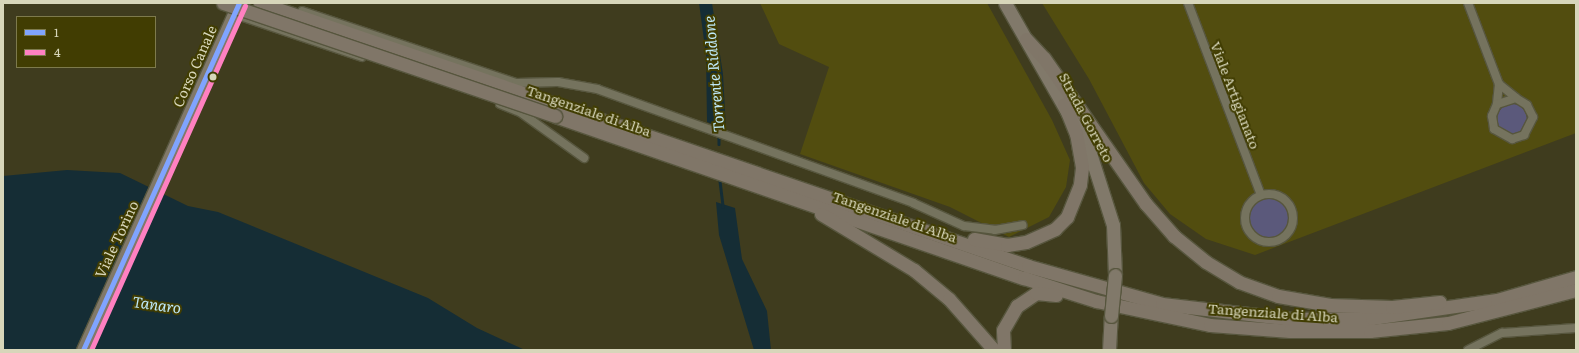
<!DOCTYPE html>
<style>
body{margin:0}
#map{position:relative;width:1579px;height:353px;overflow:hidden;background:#3f3c1e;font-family:Literata,serif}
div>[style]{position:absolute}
.built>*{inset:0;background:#524d0f}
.green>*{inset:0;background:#5b597b}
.round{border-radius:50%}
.water>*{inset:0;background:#152d35}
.stream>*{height:2.5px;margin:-1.25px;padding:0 1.25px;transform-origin:1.25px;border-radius:1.25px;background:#152d35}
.roads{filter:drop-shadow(1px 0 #57563e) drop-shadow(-1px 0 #57563e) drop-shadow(0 1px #57563e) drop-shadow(0 -1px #57563e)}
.minor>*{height:8px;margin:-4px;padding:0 4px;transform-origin:4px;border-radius:4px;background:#75735e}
.minor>.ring{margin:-4px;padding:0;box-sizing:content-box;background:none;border:8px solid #75735e;border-radius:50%}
.primary>*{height:13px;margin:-6.5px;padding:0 6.5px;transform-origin:6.5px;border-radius:6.5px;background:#81796a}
.trunk>*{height:13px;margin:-6.5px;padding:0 6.5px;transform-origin:6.5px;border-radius:6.5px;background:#807668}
.bridges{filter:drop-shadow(1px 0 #57563e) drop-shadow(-1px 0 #57563e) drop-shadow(0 1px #57563e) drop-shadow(0 -1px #57563e)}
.primary-bridge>*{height:13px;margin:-6.5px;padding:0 6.5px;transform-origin:6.5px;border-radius:6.5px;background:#81796a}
.trunk-bridge>*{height:13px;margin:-6.5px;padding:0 6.5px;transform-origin:6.5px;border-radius:6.5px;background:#807668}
.bus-1>*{height:5px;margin:-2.5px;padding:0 2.5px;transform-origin:2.5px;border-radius:2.5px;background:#80a4ff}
.bus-2>*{height:5px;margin:-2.5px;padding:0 2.5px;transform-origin:2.5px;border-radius:2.5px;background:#ff80c1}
.dots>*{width:11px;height:11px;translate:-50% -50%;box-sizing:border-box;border:2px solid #413d02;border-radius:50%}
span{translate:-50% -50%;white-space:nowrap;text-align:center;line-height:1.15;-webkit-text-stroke:4px #413d02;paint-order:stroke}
.street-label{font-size:14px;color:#d7d6ba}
.water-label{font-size:15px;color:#bee9fa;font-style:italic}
.frame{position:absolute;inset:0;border:4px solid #d7d6ba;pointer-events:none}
.legend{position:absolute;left:16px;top:16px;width:140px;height:52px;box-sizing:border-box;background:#413d02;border:1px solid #7d7a4c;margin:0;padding:5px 7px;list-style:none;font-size:12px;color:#d7d6ba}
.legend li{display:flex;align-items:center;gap:8px;height:20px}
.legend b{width:20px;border:1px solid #7d7a4c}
</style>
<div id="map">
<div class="built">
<i style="clip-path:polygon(760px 3px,987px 3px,1052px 120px,1070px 160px,1066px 187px,1049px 217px,1009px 237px,950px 207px,800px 154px,829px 67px,779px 44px)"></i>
<i style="clip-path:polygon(1042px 3px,1576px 3px,1576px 133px,1255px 255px,1206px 239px,1170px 214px,1144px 183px,1089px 79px)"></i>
</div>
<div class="green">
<i class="round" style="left:1497px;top:104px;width:30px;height:30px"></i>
<i class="round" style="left:1249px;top:198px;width:42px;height:42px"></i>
</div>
<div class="water">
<i style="clip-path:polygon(699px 3px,712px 3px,723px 74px,726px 129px,707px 122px,706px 55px)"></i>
<i style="clip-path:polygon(67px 170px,120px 173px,188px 206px,218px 212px,428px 298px,477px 328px,525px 350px,3px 350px,3px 176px)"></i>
<i style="clip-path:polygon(716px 202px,735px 208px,742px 259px,767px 311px,771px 350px,754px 350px,719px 235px)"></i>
</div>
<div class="stream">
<i style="left:719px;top:123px;width:21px;rotate:90deg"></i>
<i style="left:720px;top:181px;width:26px;rotate:83deg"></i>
</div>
<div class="roads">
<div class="minor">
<i style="left:1188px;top:3px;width:205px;rotate:69.2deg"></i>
<i style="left:1468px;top:3px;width:87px;rotate:69.1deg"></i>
<i style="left:1499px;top:84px;width:20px;rotate:96deg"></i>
<i style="left:1497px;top:104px;width:13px;rotate:113deg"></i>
<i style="left:1492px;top:116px;width:13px;rotate:81deg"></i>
<i style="left:1494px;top:129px;width:21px;rotate:29deg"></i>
<i style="left:1512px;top:139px;width:13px;rotate:-18deg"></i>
<i style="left:1524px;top:135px;width:20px;rotate:-63deg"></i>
<i style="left:1533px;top:117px;width:13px;rotate:-117deg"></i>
<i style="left:1527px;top:105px;width:13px;rotate:-148deg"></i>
<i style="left:1516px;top:98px;width:20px;rotate:162deg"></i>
<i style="left:302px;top:11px;width:226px;rotate:18.6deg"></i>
<i style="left:516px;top:83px;width:42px;rotate:-1.4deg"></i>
<i style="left:558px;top:82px;width:40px;rotate:10deg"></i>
<i style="left:597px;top:89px;width:336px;rotate:19.8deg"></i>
<i style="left:913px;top:203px;width:56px;rotate:24.3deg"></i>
<i style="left:964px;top:226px;width:31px;rotate:7deg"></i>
<i style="left:995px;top:230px;width:28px;rotate:-10deg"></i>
<i style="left:234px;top:14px;width:135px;rotate:18.6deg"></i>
<i style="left:1499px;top:84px;width:22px;rotate:39deg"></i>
<i style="left:500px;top:104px;width:22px;rotate:22deg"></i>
<i style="left:520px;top:112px;width:79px;rotate:35.7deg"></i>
<i class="ring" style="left:1245px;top:194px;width:40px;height:40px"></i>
<i style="left:1468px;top:350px;width:38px;rotate:-27deg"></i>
<i style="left:1502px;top:333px;width:74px;rotate:-3.9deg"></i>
</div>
<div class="primary">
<i style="left:1005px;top:3px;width:169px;rotate:60.3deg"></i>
<i style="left:1089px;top:150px;width:79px;rotate:72.3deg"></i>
<i style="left:1113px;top:225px;width:50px;rotate:87.7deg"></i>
<i style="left:83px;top:350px;width:380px;rotate:-65.8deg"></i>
<i style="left:1109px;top:350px;width:34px;rotate:-87deg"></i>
</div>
<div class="trunk">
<i style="left:260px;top:3px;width:812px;rotate:18.9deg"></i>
<i style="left:1028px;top:266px;width:139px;rotate:15.8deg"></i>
<i style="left:1162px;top:304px;width:131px;rotate:6.6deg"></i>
<i style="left:1292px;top:319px;width:80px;rotate:-0.7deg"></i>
<i style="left:1372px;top:318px;width:126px;rotate:-8.2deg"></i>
<i style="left:1497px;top:300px;width:82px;rotate:-16.2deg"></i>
<i style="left:1026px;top:39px;width:26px;rotate:47deg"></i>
<i style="left:1044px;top:58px;width:178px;rotate:55.1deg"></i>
<i style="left:1146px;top:204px;width:43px;rotate:48.8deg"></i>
<i style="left:1174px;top:236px;width:41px;rotate:39.1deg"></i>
<i style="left:1206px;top:262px;width:39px;rotate:31deg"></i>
<i style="left:1239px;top:282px;width:41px;rotate:19.7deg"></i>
<i style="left:1278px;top:296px;width:53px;rotate:9.8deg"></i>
<i style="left:1330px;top:305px;width:62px;rotate:1.8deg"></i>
<i style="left:1392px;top:307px;width:48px;rotate:-5.9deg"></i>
<i style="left:555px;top:116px;width:496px;rotate:19.1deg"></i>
<i style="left:1024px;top:278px;width:76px;rotate:17.7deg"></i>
<i style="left:1096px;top:301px;width:116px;rotate:11.9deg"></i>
<i style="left:1210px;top:325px;width:80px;rotate:4.3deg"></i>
<i style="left:1290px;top:331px;width:80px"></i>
<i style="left:1370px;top:331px;width:78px;rotate:-5.9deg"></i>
<i style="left:1448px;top:323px;width:132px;rotate:-14.5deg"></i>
<i style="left:821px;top:214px;width:109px;rotate:31.1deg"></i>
<i style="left:914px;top:270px;width:45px;rotate:39.6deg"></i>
<i style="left:949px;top:299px;width:68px;rotate:48.6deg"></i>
<i style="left:974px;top:239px;width:34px;rotate:10deg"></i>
<i style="left:1007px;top:245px;width:19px;rotate:-9deg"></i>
<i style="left:1026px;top:242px;width:32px;rotate:-24deg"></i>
<i style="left:1055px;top:229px;width:17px;rotate:-45deg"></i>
<i style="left:1067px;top:217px;width:35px;rotate:-68deg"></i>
<i style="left:1080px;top:184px;width:17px;rotate:-83deg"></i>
<i style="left:1082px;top:167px;width:34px;rotate:-100deg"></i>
<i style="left:1076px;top:134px;width:32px;rotate:-112deg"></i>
<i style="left:1004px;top:350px;width:20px;rotate:-93deg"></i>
<i style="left:1003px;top:330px;width:28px;rotate:-60deg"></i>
<i style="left:1017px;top:306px;width:23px;rotate:-34deg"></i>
<i style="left:1036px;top:293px;width:20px;rotate:6deg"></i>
</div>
</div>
<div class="bridges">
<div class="primary-bridge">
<i style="left:1111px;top:316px;width:41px;rotate:-84.4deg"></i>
</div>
<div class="trunk-bridge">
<i style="left:223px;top:3px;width:351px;rotate:18.8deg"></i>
</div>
</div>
<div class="bus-1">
<i style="left:83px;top:350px;width:380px;rotate:-65.8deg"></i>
</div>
<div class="bus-2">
<i style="left:91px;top:350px;width:377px;rotate:-65.9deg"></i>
</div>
<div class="dots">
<i style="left:213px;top:77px;background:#d7d6ba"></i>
</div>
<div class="street-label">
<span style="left:194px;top:66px;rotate:-66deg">Corso Canale</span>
<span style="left:1236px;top:95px;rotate:69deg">Viale Artigianato</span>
<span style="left:589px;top:110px;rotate:19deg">Tangenziale di Alba</span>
<span style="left:1087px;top:117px;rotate:62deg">Strada Gorreto</span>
<span style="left:895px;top:216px;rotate:19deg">Tangenziale di Alba</span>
<span style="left:116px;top:239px;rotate:-65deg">Viale Torino</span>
<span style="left:1273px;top:312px;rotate:4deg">Tangenziale di Alba</span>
</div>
<div class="water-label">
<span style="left:713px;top:74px;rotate:-95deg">Torrente Riddone</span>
<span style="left:157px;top:304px;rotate:8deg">Tanaro</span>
</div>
<div class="frame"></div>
<ul class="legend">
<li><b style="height:5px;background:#80a4ff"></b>1</li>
<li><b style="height:5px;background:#ff80c1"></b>4</li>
</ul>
</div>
